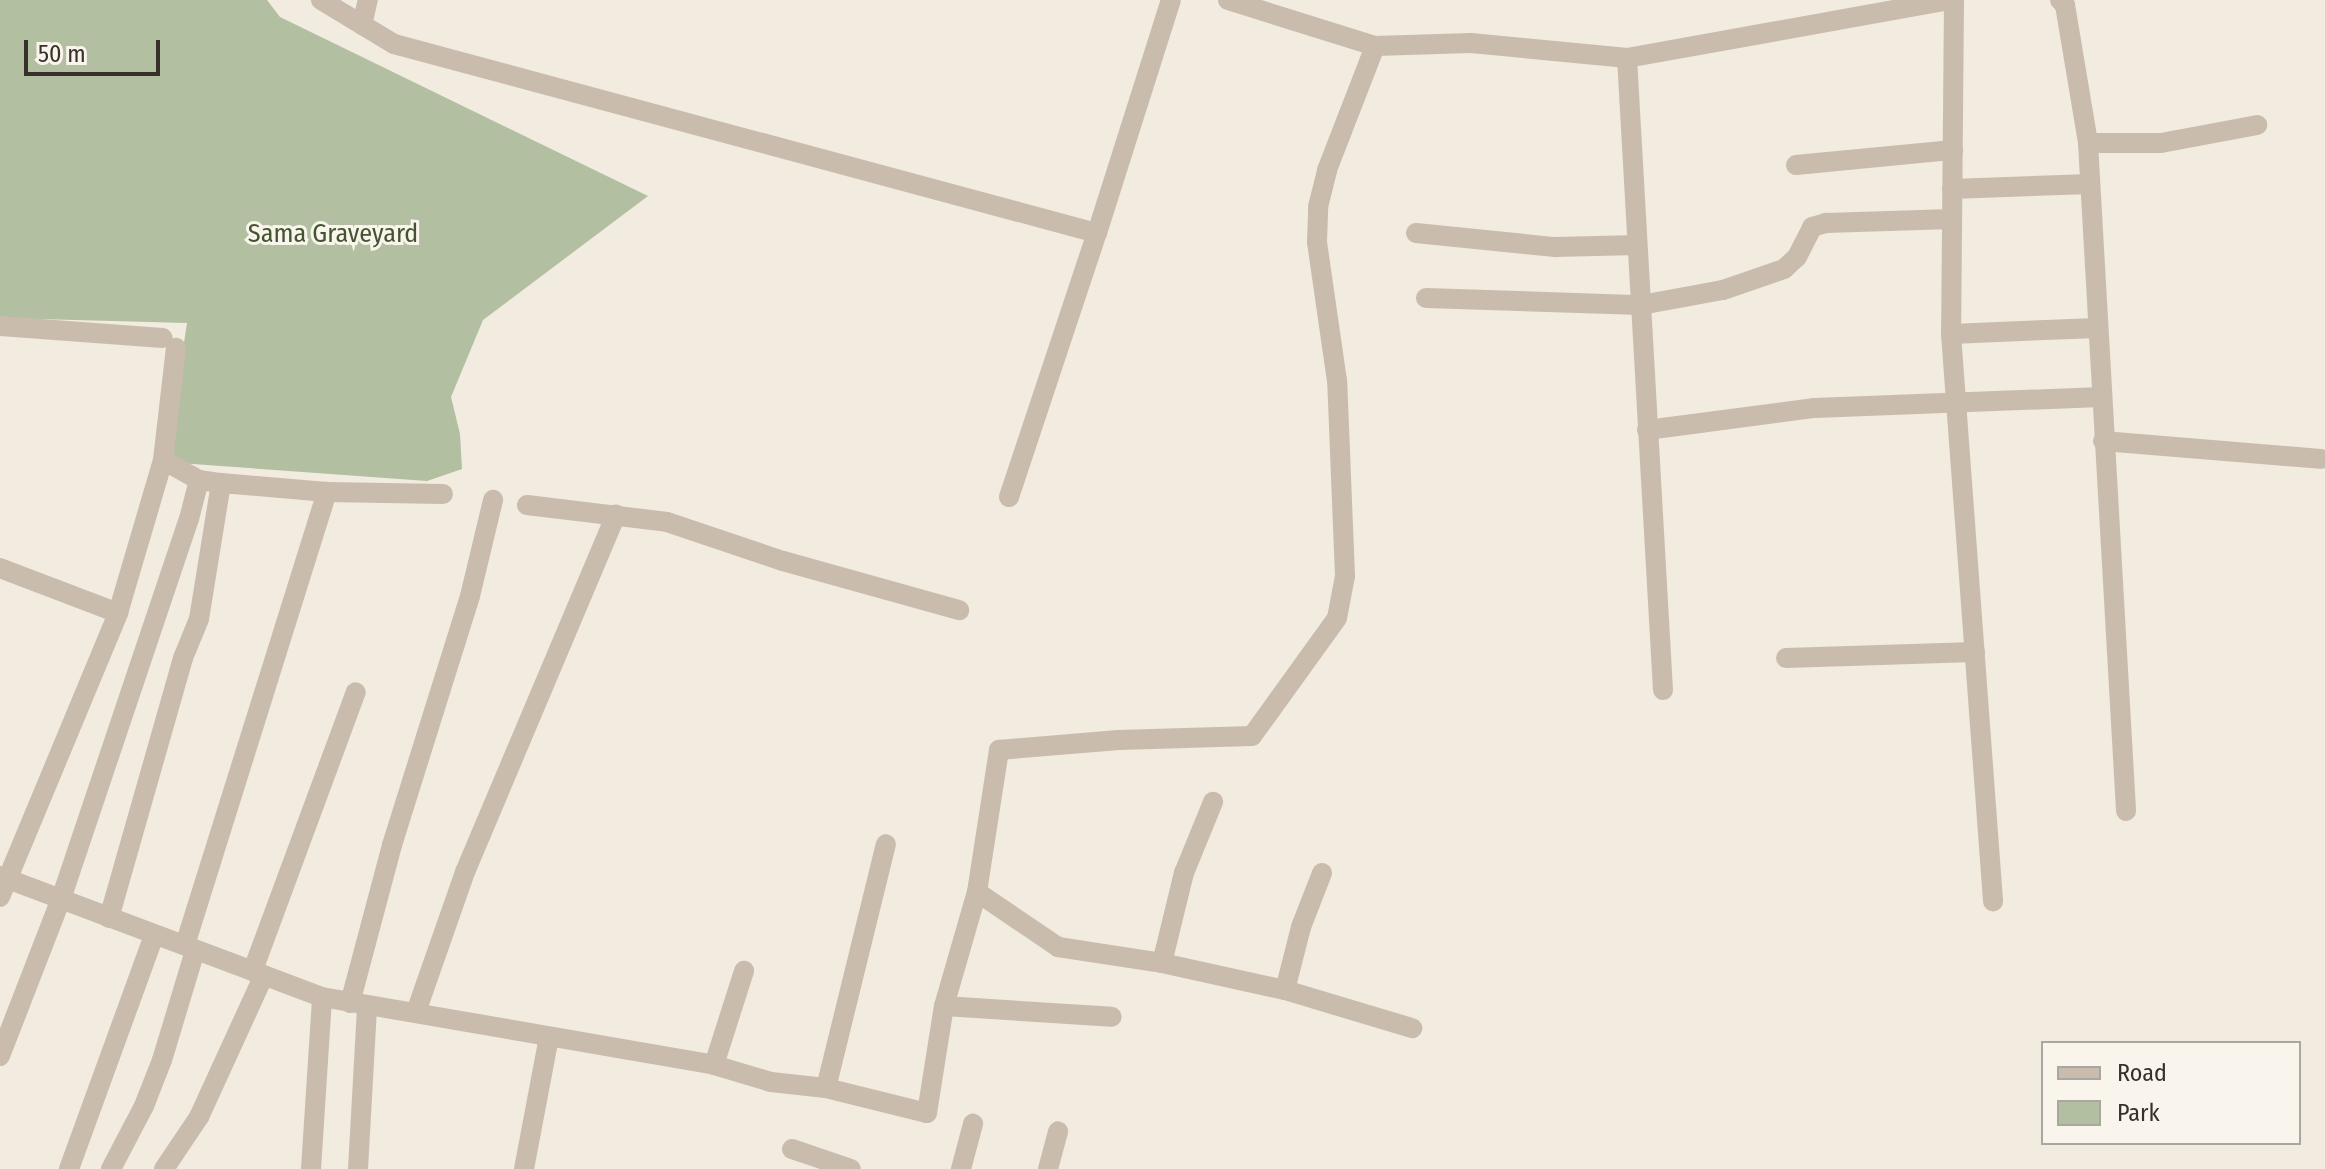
<!DOCTYPE html>
<style>
body{margin:0}
#map{position:relative;width:2325px;height:1169px;overflow:hidden;background:#f1ebe0;font-family:"Fira Sans Condensed",sans-serif}
div>[style]{position:absolute}
.green>*{inset:0;background:#b2bfa1}
.street>*{height:20px;margin:-10px;padding:0 10px;transform-origin:10px;border-radius:10px;background:#c9bcad}
span{translate:-50% -50%;white-space:nowrap;text-align:center;line-height:1.15;-webkit-text-stroke:6px #f9f4ec;paint-order:stroke}
.park-label{font-size:26px;color:#435430}
.legend{position:absolute;left:2041px;top:1041px;width:260px;height:104px;box-sizing:border-box;background:#f9f4ec;border:2px solid #aba69f;margin:0;padding:10px 14px;list-style:none;font-size:24px;color:#37302b}
.legend li{display:flex;align-items:center;gap:16px;height:40px}
.legend b{width:40px;border:2px solid #aba69f}
.scale{position:absolute;left:24px;top:40px;width:136px;height:36px;box-sizing:border-box;border:4px solid #37302b;border-top:0;padding-left:10px;font-size:24px;line-height:28px;white-space:nowrap;color:#37302b;-webkit-text-stroke:6px #f9f4ec;paint-order:stroke}
</style>
<div id="map">
<div class="green">
<i style="clip-path:polygon(0 0,267px 0,280px 17px,648px 196px,483px 320px,451px 397px,460px 434px,462px 469px,427px 481px,179px 463px,174px 460px,169px 441px,187px 323px,0 318px)"></i>
</div>
<div class="street">
<i style="left:321px;top:0;width:85px;rotate:31.1deg"></i>
<i style="left:394px;top:44px;width:728px;rotate:15.05deg"></i>
<i style="left:1097px;top:233px;width:244px;rotate:-72.4deg"></i>
<i style="left:1228px;top:0;width:154px;rotate:17.4deg"></i>
<i style="left:1375px;top:46px;width:96px;rotate:-1.8deg"></i>
<i style="left:1471px;top:43px;width:157px;rotate:5.5deg"></i>
<i style="left:1627px;top:58px;width:328px;rotate:-10.2deg"></i>
<i style="left:1954px;top:0;width:334px;rotate:90.5deg"></i>
<i style="left:1951px;top:334px;width:569px;rotate:85.76deg"></i>
<i style="left:2060px;top:0;width:7px;rotate:45deg"></i>
<i style="left:2065px;top:5px;width:140px;rotate:80.5deg"></i>
<i style="left:2088px;top:143px;width:669px;rotate:86.74deg"></i>
<i style="left:362px;top:25px;width:26px;rotate:-77deg"></i>
<i style="left:1627px;top:58px;width:633px;rotate:86.74deg"></i>
<i style="left:2088px;top:143px;width:73px"></i>
<i style="left:2161px;top:143px;width:98px;rotate:-10.6deg"></i>
<i style="left:1796px;top:165px;width:158px;rotate:-5.5deg"></i>
<i style="left:1952px;top:189px;width:138px;rotate:-2.1deg"></i>
<i style="left:1416px;top:233px;width:140px;rotate:5.8deg"></i>
<i style="left:1555px;top:247px;width:82px;rotate:-1.4deg"></i>
<i style="left:1426px;top:298px;width:215px;rotate:1.9deg"></i>
<i style="left:1641px;top:305px;width:83px;rotate:-10.4deg"></i>
<i style="left:1723px;top:290px;width:65px;rotate:-19deg"></i>
<i style="left:1784px;top:269px;width:18px;rotate:-43deg"></i>
<i style="left:1797px;top:257px;width:34px;rotate:-63deg"></i>
<i style="left:1812px;top:227px;width:15px;rotate:-16deg"></i>
<i style="left:1826px;top:223px;width:126px;rotate:-1.8deg"></i>
<i style="left:0;top:326px;width:163px;rotate:4.2deg"></i>
<i style="left:1951px;top:334px;width:146px;rotate:-2.4deg"></i>
<i style="left:1647px;top:430px;width:169px;rotate:-7.5deg"></i>
<i style="left:1815px;top:408px;width:286px;rotate:-2.2deg"></i>
<i style="left:2103px;top:441px;width:218px;rotate:4.7deg"></i>
<i style="left:163px;top:460px;width:41px;rotate:29.1deg"></i>
<i style="left:199px;top:480px;width:22px;rotate:8deg"></i>
<i style="left:221px;top:483px;width:106px;rotate:4.9deg"></i>
<i style="left:327px;top:492px;width:116px;rotate:1deg"></i>
<i style="left:1009px;top:497px;width:278px;rotate:-71.6deg"></i>
<i style="left:527px;top:505px;width:141px;rotate:6.9deg"></i>
<i style="left:667px;top:522px;width:122px;rotate:18.6deg"></i>
<i style="left:783px;top:561px;width:183px;rotate:15.6deg"></i>
<i style="left:0;top:568px;width:126px;rotate:20.9deg"></i>
<i style="left:1786px;top:658px;width:189px;rotate:-1.8deg"></i>
<i style="left:0;top:876px;width:344px;rotate:20.6deg"></i>
<i style="left:322px;top:997px;width:398px;rotate:9.8deg"></i>
<i style="left:714px;top:1065px;width:59px;rotate:16.6deg"></i>
<i style="left:771px;top:1082px;width:55px;rotate:6.2deg"></i>
<i style="left:826px;top:1088px;width:104px;rotate:13.9deg"></i>
<i style="left:927px;top:1113px;width:108px;rotate:-81deg"></i>
<i style="left:944px;top:1006px;width:119px;rotate:-73.9deg"></i>
<i style="left:977px;top:892px;width:144px;rotate:-81.2deg"></i>
<i style="left:999px;top:750px;width:120px;rotate:-4.8deg"></i>
<i style="left:1119px;top:740px;width:133px;rotate:-1.7deg"></i>
<i style="left:1252px;top:736px;width:145px;rotate:-54.2deg"></i>
<i style="left:1337px;top:618px;width:43px;rotate:-79.2deg"></i>
<i style="left:1345px;top:576px;width:195px;rotate:-92.3deg"></i>
<i style="left:1337px;top:381px;width:140px;rotate:-98.2deg"></i>
<i style="left:1317px;top:242px;width:35px;rotate:-88deg"></i>
<i style="left:1318px;top:207px;width:38px;rotate:-76deg"></i>
<i style="left:1327px;top:170px;width:133px;rotate:-68.8deg"></i>
<i style="left:977px;top:892px;width:98px;rotate:34.2deg"></i>
<i style="left:1058px;top:947px;width:105px;rotate:8.7deg"></i>
<i style="left:1162px;top:963px;width:126px;rotate:12.4deg"></i>
<i style="left:1285px;top:990px;width:133px;rotate:16.7deg"></i>
<i style="left:0;top:897px;width:308px;rotate:-67.4deg"></i>
<i style="left:118px;top:613px;width:159px;rotate:-73.6deg"></i>
<i style="left:163px;top:460px;width:113px;rotate:-83.4deg"></i>
<i style="left:109px;top:918px;width:270px;rotate:-74.1deg"></i>
<i style="left:183px;top:658px;width:42px;rotate:-67.7deg"></i>
<i style="left:199px;top:619px;width:138px;rotate:-80.8deg"></i>
<i style="left:185px;top:945px;width:475px;rotate:-72.6deg"></i>
<i style="left:1162px;top:963px;width:93px;rotate:-76.3deg"></i>
<i style="left:1184px;top:873px;width:77px;rotate:-67.8deg"></i>
<i style="left:253px;top:970px;width:296px;rotate:-69.7deg"></i>
<i style="left:1285px;top:990px;width:65px;rotate:-75.7deg"></i>
<i style="left:1301px;top:927px;width:58px;rotate:-68.7deg"></i>
<i style="left:350px;top:1003px;width:163px;rotate:-75.1deg"></i>
<i style="left:392px;top:845px;width:261px;rotate:-72.6deg"></i>
<i style="left:470px;top:596px;width:99px;rotate:-76.5deg"></i>
<i style="left:944px;top:1006px;width:168px;rotate:3.7deg"></i>
<i style="left:416px;top:1012px;width:148px;rotate:-70.7deg"></i>
<i style="left:465px;top:872px;width:388px;rotate:-67.1deg"></i>
<i style="left:0;top:1056px;width:172px;rotate:-68.8deg"></i>
<i style="left:62px;top:896px;width:398px;rotate:-71.4deg"></i>
<i style="left:189px;top:519px;width:40px;rotate:-75.6deg"></i>
<i style="left:714px;top:1065px;width:99px;rotate:-72.3deg"></i>
<i style="left:826px;top:1088px;width:251px;rotate:-76.2deg"></i>
<i style="left:792px;top:1149px;width:62px;rotate:18.7deg"></i>
<i style="left:69px;top:1169px;width:249px;rotate:-70deg"></i>
<i style="left:111px;top:1169px;width:71px;rotate:-62.4deg"></i>
<i style="left:144px;top:1106px;width:49px;rotate:-68.6deg"></i>
<i style="left:162px;top:1060px;width:114px;rotate:-73.2deg"></i>
<i style="left:164px;top:1169px;width:63px;rotate:-56.1deg"></i>
<i style="left:199px;top:1117px;width:156px;rotate:-65.4deg"></i>
<i style="left:311px;top:1169px;width:172px;rotate:-86.3deg"></i>
<i style="left:358px;top:1169px;width:162px;rotate:-86.8deg"></i>
<i style="left:524px;top:1169px;width:134px;rotate:-79.3deg"></i>
<i style="left:961px;top:1169px;width:47px;rotate:-75.1deg"></i>
<i style="left:1048px;top:1169px;width:39px;rotate:-75deg"></i>
</div>
<div class="park-label">
<span style="left:333px;top:234px">Sama Graveyard</span>
</div>
<ul class="legend">
<li><b style="height:10px;background:#c9bcad"></b>Road</li>
<li><b style="height:22px;background:#b2bfa1"></b>Park</li>
</ul>
<div class="scale">50 m</div>
</div>
